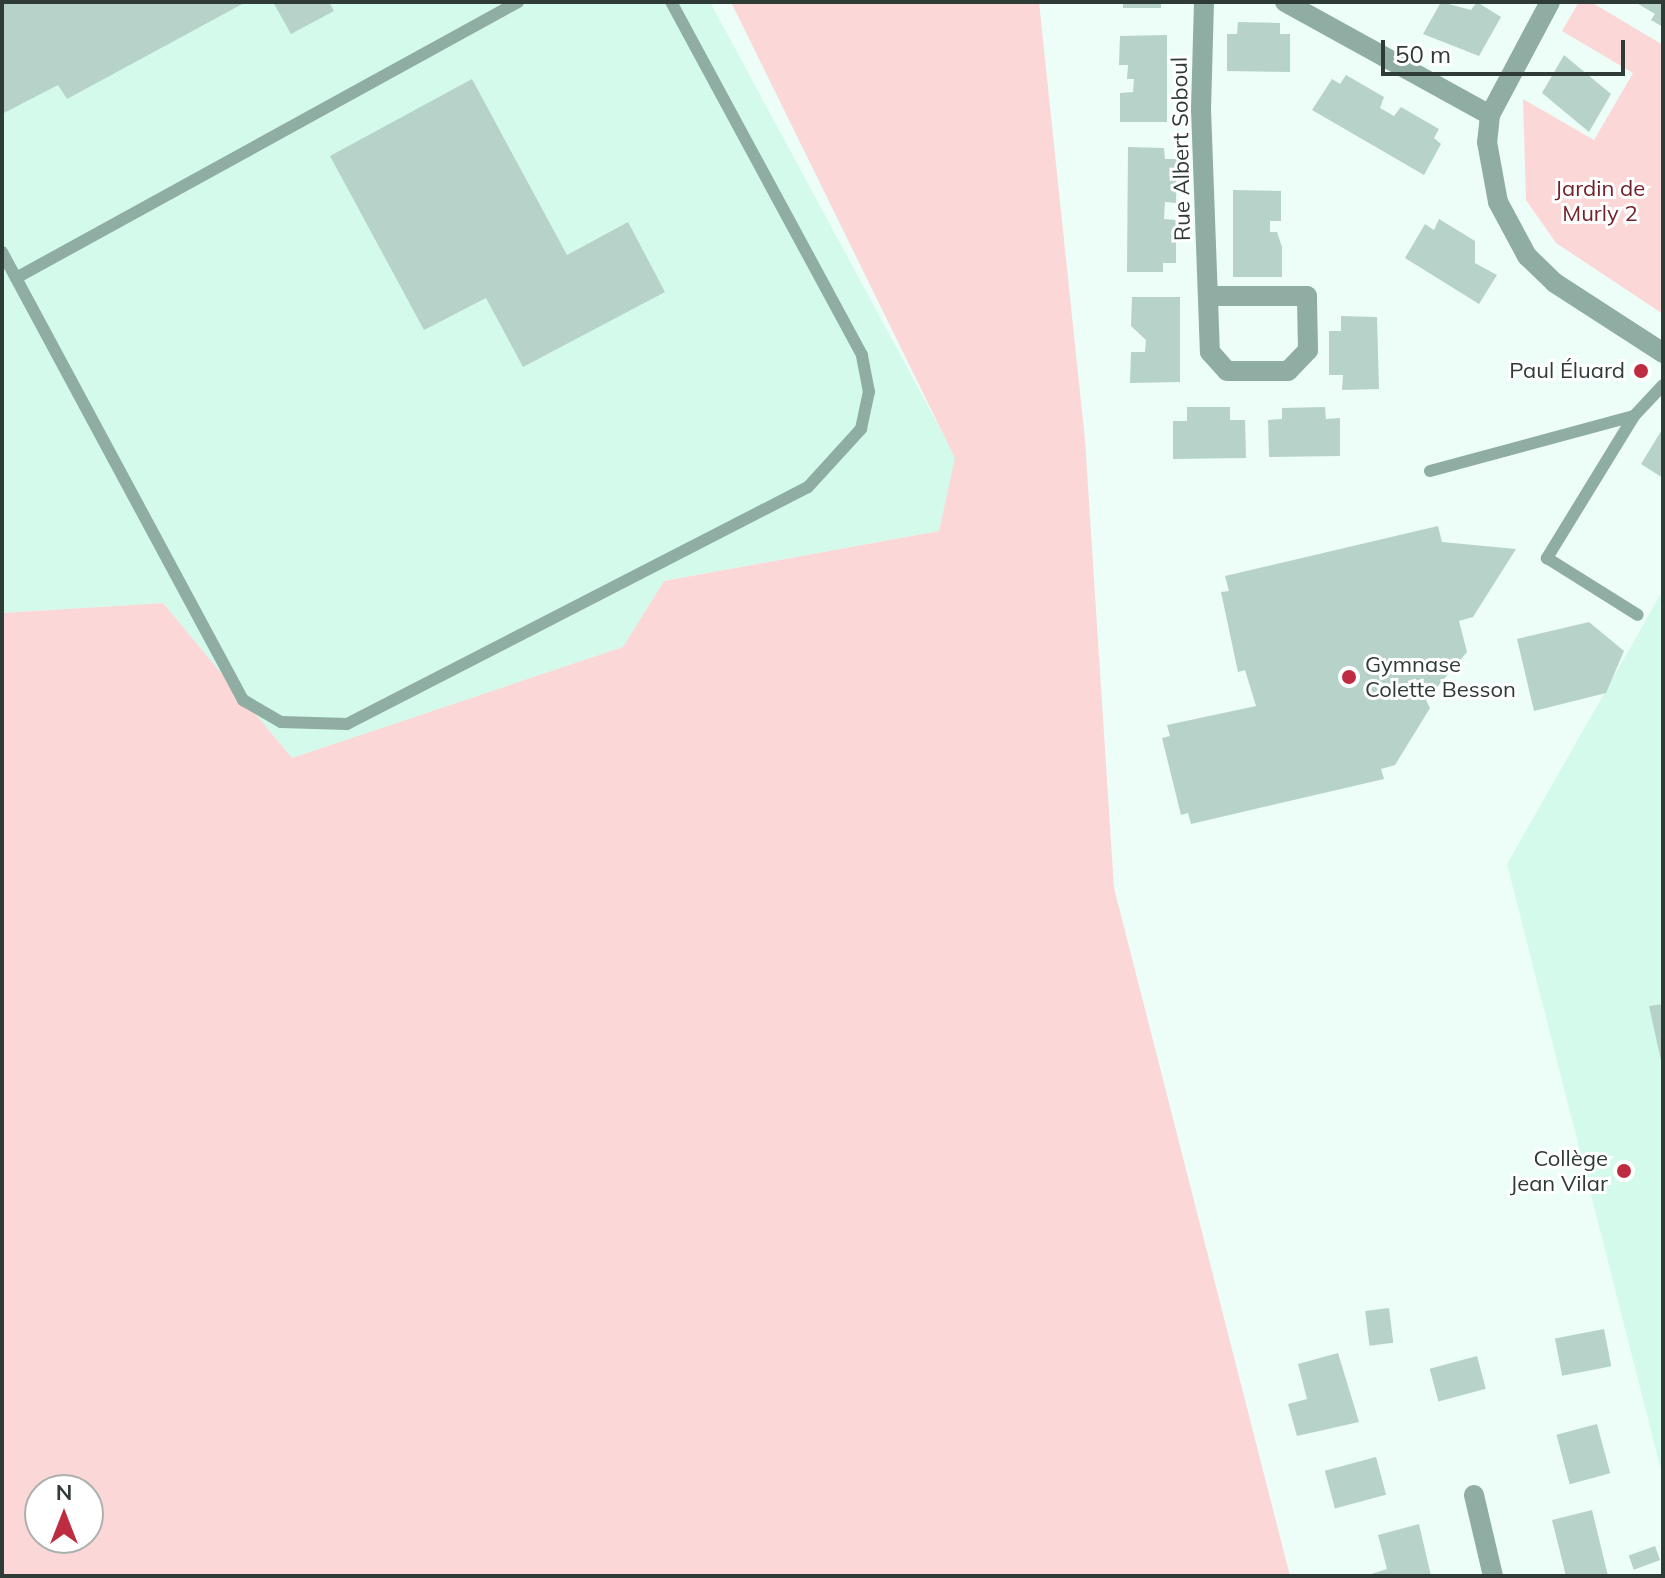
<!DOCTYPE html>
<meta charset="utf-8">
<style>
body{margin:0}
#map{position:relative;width:1665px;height:1578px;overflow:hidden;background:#ecfef7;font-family:Mulish,sans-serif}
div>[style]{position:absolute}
.built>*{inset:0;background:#d4faec}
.green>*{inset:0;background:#fcd7d7}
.building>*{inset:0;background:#b7d3c9;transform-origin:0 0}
.lane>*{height:12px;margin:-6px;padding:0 6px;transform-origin:6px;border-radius:6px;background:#8fada2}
.street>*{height:20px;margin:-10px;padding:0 10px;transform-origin:10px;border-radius:10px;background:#8fada2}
.dots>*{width:22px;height:22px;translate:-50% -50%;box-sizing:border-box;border:4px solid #fff;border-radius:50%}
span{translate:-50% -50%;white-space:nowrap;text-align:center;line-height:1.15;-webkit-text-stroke:6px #fff;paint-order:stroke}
.street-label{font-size:22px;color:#2f3b36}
.park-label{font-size:22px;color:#72222a}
.poi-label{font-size:22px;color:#2f3b36}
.right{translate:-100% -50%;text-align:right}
.left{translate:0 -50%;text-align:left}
.frame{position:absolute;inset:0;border:4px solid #2f3b36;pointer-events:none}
.north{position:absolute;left:24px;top:1474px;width:80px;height:80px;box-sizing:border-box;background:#fff;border:2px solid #acb1af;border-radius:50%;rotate:0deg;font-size:22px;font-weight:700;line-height:32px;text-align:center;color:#2f3b36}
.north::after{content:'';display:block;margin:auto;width:28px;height:36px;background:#bd2c41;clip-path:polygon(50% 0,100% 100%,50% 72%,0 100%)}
.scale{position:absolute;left:1381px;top:40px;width:244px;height:36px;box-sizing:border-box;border:4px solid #2f3b36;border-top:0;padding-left:10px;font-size:24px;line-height:28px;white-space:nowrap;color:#2f3b36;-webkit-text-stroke:6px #fff;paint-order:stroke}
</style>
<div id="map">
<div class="built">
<i style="clip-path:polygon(2px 2px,710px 2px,956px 458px,939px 531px,664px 581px,623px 647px,292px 758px,163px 603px,2px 613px)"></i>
<i style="clip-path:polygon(1663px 590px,1663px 1478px,1507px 864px)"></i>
</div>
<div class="green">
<i style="clip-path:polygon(evenodd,731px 2px,1039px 2px,1085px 440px,1114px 888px,1290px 1576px,2px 1576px,2px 613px,163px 603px,292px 758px,623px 647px,664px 581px,939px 531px,955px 458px,731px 2px,40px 1490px,88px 1490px,88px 1538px,40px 1538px,40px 1490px)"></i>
<i style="clip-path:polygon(1579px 2px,1591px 2px,1663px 45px,1663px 314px,1556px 243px,1526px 200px,1523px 99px,1594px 140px,1633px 73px,1562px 31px)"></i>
</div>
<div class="building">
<i style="clip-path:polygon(2px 2px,246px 2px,67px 99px,58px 85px,2px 114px)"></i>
<i style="clip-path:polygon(273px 2px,329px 2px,334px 11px,291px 34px)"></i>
<i style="left:1123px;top:2px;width:38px;height:6px"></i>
<i style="clip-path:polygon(1441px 2px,1471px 10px,1477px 2px,1501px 17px,1479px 56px,1423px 34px)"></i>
<i style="clip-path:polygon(1635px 2px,1663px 2px,1663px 27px,1651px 20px,1655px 14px)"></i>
<i style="clip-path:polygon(1238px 22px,1280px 23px,1280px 34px,1290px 34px,1290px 72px,1227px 71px,1227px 34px,1237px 34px)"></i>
<i style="clip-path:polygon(1167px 35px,1167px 122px,1120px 122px,1120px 93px,1133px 92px,1134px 79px,1127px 79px,1128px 65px,1119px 65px,1120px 36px)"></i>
<i style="clip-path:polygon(1564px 55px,1611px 94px,1589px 132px,1542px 93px)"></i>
<i style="clip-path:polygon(1346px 75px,1384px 97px,1380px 108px,1394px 116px,1401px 107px,1439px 129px,1434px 138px,1441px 144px,1424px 175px,1312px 110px,1332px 79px,1340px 84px)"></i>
<i style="clip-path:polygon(472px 79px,567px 255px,628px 222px,665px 292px,523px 367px,486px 298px,424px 330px,330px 156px)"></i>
<i style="clip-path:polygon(1128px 147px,1164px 148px,1165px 159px,1177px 159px,1176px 203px,1165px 202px,1164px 219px,1176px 220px,1176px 263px,1163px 263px,1163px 272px,1127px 272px)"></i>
<i style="clip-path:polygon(1233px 190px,1281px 191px,1281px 221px,1270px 221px,1270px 232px,1277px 232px,1282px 247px,1282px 277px,1233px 277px)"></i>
<i style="clip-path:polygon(1439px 219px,1475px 241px,1475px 263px,1497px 275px,1479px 304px,1405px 258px,1425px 224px,1434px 230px)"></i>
<i style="clip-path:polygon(1132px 297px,1180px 297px,1180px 382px,1130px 383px,1131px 352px,1145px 352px,1146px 340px,1131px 326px)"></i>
<i style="clip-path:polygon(1341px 316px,1377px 317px,1379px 389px,1342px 390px,1343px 375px,1329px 375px,1329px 331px,1341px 331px)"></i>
<i style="clip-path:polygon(1187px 407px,1230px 407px,1230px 420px,1245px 420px,1246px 458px,1173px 459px,1173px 421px,1187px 421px)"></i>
<i style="clip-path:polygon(1325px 407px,1326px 419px,1340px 418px,1340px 456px,1269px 457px,1268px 420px,1282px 419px,1282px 408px)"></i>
<i style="clip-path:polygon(1663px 428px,1663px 478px,1641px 464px)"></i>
<i style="clip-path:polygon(1438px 526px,1442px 542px,1516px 549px,1473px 617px,1459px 621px,1467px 652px,1426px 700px,1430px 708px,1395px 765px,1381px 769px,1384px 779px,1191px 824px,1188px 813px,1181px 815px,1162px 738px,1170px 736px,1167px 725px,1256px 706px,1245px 670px,1238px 672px,1221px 592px,1229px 591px,1225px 576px)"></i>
<i style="clip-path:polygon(1589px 622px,1624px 651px,1606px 693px,1534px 711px,1517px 639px)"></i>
<i style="clip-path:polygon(1663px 1004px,1663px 1065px,1662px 1065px,1649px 1006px)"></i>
<i style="left:1389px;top:1308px;width:35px;height:24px;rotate:83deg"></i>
<i style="left:1604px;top:1329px;width:38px;height:50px;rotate:79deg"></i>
<i style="clip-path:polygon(1338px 1353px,1359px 1422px,1297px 1436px,1288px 1404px,1307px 1399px,1298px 1364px)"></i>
<i style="left:1477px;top:1356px;width:34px;height:49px;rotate:75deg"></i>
<i style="left:1597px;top:1424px;width:51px;height:42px;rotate:75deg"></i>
<i style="left:1376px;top:1457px;width:39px;height:53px;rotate:75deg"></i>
<i style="clip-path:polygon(1592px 1510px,1608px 1576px,1566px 1576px,1552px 1520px)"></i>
<i style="clip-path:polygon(1419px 1524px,1431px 1576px,1365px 1576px,1387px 1569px,1378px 1535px)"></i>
<i style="left:1655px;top:1546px;width:15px;height:28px;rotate:70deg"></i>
</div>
<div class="lane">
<i style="left:2px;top:252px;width:509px;rotate:61.72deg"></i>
<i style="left:243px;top:700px;width:44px;rotate:30.1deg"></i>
<i style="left:281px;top:722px;width:66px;rotate:1.7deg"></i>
<i style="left:347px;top:724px;width:518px;rotate:-27.21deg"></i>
<i style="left:808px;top:487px;width:79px;rotate:-47.6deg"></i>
<i style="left:861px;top:429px;width:38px;rotate:-78deg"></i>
<i style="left:869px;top:392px;width:38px;rotate:-101deg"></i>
<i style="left:862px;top:355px;width:401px;rotate:-118.4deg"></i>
<i style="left:16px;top:278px;width:573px;rotate:-28.8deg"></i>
<i style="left:1634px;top:416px;width:167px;rotate:121.5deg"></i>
<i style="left:1547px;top:558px;width:107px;rotate:32.1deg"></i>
<i style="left:1430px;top:471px;width:211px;rotate:-15.1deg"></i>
<i style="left:1634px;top:416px;width:42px;rotate:-46.9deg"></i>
</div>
<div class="street">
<i style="left:1204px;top:2px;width:107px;rotate:91.6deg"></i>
<i style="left:1201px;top:109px;width:243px;rotate:87.9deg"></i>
<i style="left:1210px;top:352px;width:25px;rotate:48deg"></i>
<i style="left:1227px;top:371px;width:61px"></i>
<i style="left:1288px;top:371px;width:29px;rotate:-46deg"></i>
<i style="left:1308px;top:350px;width:54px;rotate:-91.1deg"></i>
<i style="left:1307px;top:296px;width:99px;rotate:180deg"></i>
<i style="left:1285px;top:2px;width:234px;rotate:28.9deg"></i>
<i style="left:1550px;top:2px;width:128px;rotate:118deg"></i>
<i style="left:1490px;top:115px;width:27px;rotate:96deg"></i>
<i style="left:1487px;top:142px;width:61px;rotate:79.6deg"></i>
<i style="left:1498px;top:202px;width:61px;rotate:61.8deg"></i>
<i style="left:1527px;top:256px;width:39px;rotate:44deg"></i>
<i style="left:1555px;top:283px;width:129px;rotate:32.9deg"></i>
<i style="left:1474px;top:1495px;width:83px;rotate:76.8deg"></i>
</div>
<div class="dots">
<i style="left:1641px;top:371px;background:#bd2c41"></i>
<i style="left:1349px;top:677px;background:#bd2c41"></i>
<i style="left:1624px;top:1171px;background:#bd2c41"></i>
</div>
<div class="street-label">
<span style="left:1181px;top:149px;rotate:-91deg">Rue Albert Soboul</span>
</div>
<div class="park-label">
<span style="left:1600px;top:201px">Jardin de<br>Murly 2</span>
</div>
<div class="poi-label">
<span class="right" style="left:1625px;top:371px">Paul Éluard</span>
<span class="left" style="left:1365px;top:677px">Gymnase<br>Colette Besson</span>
<span class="right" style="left:1608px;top:1171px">Collège<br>Jean Vilar</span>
</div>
<div class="frame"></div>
<div class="north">N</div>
<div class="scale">50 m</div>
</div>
